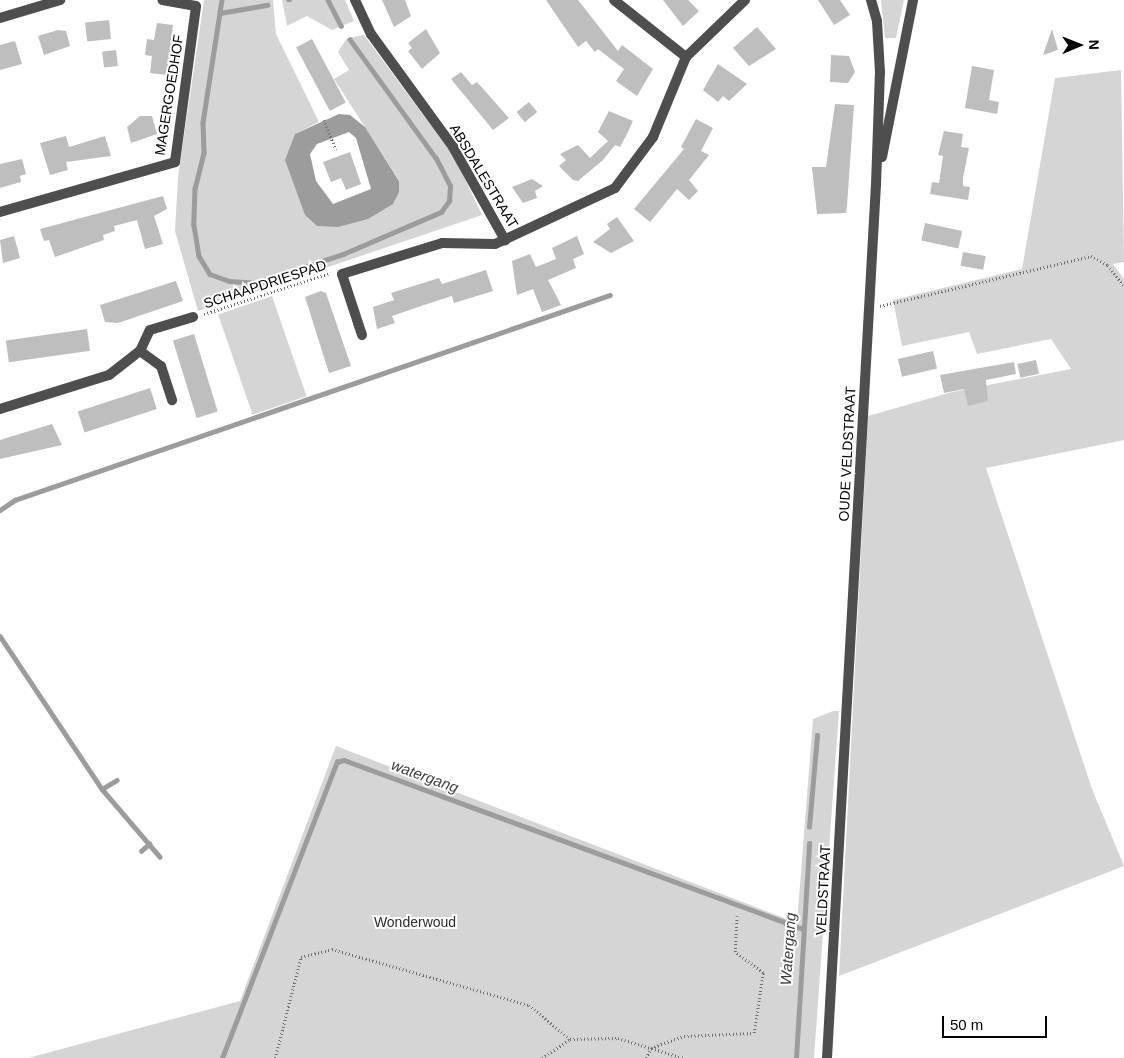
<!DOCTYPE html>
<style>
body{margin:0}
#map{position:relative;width:1124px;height:1058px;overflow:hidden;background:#fff;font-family:Arial,sans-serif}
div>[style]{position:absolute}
.green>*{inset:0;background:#d5d5d5;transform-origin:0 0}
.water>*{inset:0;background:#9c9c9c}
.stream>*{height:4.5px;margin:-2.25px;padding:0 2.25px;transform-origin:2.25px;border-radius:2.25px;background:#9c9c9c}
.building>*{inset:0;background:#bebebe;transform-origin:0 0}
.path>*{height:2.5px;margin-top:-1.25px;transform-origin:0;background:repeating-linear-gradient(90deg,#707070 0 1px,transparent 0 3.5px)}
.minor>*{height:10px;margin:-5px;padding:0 5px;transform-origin:5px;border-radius:5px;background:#4e4e4e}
span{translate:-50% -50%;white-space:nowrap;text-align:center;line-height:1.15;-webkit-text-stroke:4px #fff;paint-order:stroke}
.street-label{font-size:14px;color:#000}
.park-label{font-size:14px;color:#2c2c2c}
.water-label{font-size:15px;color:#3d3d3d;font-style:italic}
.north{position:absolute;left:1054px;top:20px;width:50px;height:50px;-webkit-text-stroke:4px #fff;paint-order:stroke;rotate:89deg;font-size:14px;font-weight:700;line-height:20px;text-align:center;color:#000}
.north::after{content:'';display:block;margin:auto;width:18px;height:22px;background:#000;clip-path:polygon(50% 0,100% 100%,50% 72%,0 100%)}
.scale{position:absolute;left:942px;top:1016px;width:105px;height:22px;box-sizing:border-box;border:2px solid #000;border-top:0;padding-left:6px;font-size:15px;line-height:18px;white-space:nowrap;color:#000;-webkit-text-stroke:4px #fff;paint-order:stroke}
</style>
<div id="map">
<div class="green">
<i style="clip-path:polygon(204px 0,273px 0,276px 34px,319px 122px,295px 134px,305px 215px,399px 192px,399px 180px,334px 79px,349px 70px,338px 52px,347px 38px,364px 35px,455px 158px,482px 215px,198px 311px,175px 231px,178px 177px)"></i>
<i style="clip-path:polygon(282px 0,345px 0,354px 21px,332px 30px,307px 16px,287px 26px)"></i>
<i style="clip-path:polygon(881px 0,904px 0,896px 38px,885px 38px)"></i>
<i style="clip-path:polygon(1121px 70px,1124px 262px,1113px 264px,1124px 279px,1124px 440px,986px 468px,1092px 789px,1124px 866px,839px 976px,868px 416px,952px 392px,1071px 369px,1051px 339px,977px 354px,969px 332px,902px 346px,893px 300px,1022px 269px,1055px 78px)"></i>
<i style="left:272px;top:296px;width:106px;height:57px;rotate:71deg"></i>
<i style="clip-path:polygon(833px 711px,839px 711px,814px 1058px,28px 1058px,240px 1001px,336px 746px,797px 923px,813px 719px)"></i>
</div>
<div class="water">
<i style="clip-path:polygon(evenodd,339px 114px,350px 115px,365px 127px,399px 181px,399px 192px,393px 204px,368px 219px,338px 227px,317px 226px,305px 215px,285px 160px,295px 134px,339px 114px,349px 132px,356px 138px,371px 189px,333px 204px,316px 181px,310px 154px,317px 144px,349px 132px)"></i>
</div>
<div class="stream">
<i style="left:222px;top:0;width:124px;rotate:98.8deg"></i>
<i style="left:203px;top:123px;width:30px;rotate:88deg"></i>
<i style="left:204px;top:153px;width:36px;rotate:104deg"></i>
<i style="left:195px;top:188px;width:37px;rotate:92deg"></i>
<i style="left:194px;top:225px;width:31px;rotate:81deg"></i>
<i style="left:199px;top:256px;width:21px;rotate:59deg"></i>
<i style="left:210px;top:274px;width:20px;rotate:20deg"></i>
<i style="left:229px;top:281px;width:26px;rotate:4deg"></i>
<i style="left:255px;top:283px;width:93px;rotate:-18.2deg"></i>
<i style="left:343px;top:254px;width:107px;rotate:-23.2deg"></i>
<i style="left:441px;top:212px;width:14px;rotate:-54deg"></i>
<i style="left:449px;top:201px;width:15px;rotate:-86deg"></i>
<i style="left:450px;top:186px;width:30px;rotate:-117deg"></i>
<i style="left:436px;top:159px;width:147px;rotate:-125.9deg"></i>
<i style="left:288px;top:0;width:2px"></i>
<i style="left:328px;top:0;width:29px;rotate:63deg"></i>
<i style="left:220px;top:13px;width:48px;rotate:-9.7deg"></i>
<i style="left:0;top:510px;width:18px;rotate:-34deg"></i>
<i style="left:15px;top:500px;width:629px;rotate:-19.01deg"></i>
<i style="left:0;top:636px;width:184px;rotate:56.3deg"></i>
<i style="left:102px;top:789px;width:89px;rotate:49.5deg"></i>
<i style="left:102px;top:789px;width:17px;rotate:-31deg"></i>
<i style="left:809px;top:827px;width:92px;rotate:-85deg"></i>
<i style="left:141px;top:851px;width:11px;rotate:-41deg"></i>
<i style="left:222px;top:1058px;width:318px;rotate:-68.8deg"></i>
<i style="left:337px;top:762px;width:7px;rotate:-16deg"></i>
<i style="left:344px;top:760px;width:487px;rotate:20.2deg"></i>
<i style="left:796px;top:1058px;width:215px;rotate:-86.5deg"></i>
</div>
<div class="building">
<i style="clip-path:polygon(382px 0,405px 0,411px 16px,394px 27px)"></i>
<i style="clip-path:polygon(546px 0,578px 0,618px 51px,622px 45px,653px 69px,637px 96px,616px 81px,624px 69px,598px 49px,595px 52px,586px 41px,578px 47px)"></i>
<i style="clip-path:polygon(663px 0,688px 0,699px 11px,683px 26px)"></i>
<i style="clip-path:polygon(818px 0,840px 0,850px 15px,834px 25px)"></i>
<i style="left:109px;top:20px;width:19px;height:24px;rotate:84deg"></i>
<i style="clip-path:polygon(157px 23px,173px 25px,167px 75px,150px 73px,152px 56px,145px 55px,147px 39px,154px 40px)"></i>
<i style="clip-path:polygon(757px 27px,776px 49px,749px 66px,733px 48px)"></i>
<i style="clip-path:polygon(426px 29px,440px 53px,422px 69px,408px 51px,412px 48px,408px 43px)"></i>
<i style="clip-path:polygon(1052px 29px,1058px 50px,1043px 55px)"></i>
<i style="clip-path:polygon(58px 30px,66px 31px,70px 46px,44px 55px,38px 36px)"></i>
<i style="left:312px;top:39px;width:72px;height:18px;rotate:62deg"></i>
<i style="clip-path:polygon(15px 41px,22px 64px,0 70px,0 45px)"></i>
<i style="left:116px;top:50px;width:16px;height:14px;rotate:83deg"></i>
<i style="clip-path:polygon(831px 55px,849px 56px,855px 72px,848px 83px,830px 82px)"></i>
<i style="clip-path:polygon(718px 64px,747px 84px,729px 101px,723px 96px,718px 102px,703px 90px)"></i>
<i style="clip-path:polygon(972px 66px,994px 70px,989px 100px,999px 102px,997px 114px,965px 108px)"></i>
<i style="clip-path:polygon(461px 72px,472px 85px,477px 82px,509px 118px,493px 130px,451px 79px)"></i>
<i style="left:529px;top:102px;width:13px;height:16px;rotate:51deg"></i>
<i style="clip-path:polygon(835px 104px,854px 105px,847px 206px,846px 213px,817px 214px,812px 167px,826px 167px)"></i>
<i style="clip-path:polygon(609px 111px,633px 121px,626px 136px,620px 147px,615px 145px,603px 160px,578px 181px,573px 180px,559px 166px,566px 160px,560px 154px,578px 145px,590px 158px,608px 141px,598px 132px)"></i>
<i style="clip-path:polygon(140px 116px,152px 116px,157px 134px,131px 143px,127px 127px)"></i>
<i style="clip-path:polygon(696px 119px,713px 128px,701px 151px,709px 155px,689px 180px,698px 191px,689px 200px,677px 189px,650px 222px,634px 209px,684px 149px,681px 147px)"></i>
<i style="clip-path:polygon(944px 131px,963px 134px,961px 147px,969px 148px,963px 178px,963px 186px,970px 187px,968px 200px,930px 194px,932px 182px,939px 183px,943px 156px,938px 155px)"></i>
<i style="clip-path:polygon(66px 136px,69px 147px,105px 136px,111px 156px,66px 162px,68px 170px,50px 175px,40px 143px)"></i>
<i style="clip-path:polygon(350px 152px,361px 184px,346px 190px,341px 178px,331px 182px,323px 162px)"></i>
<i style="clip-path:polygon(22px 159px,26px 174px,20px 176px,21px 182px,0 188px,0 164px)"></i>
<i style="clip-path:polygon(532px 179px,543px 186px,535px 191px,537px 198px,523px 203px,512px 187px)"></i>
<i style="clip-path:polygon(163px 196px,167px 209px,154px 216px,163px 244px,145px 249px,137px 220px,114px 226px,115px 231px,103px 235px,104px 240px,55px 257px,49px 240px,44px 241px,40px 229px)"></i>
<i style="clip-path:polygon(617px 217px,634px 241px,611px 253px,593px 242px,610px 229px,607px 224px)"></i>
<i style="left:925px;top:223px;width:38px;height:18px;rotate:12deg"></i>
<i style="clip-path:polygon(14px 236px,20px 258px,3px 263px,0 240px)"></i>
<i style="clip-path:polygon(577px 236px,584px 254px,573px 259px,576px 268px,548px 280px,561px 305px,542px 312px,533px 289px,517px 295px,512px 261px,530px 254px,536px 267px,556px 259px,552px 248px)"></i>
<i style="left:963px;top:252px;width:23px;height:14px;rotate:10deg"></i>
<i style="clip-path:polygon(486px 270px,493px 291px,454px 303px,452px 296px,424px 305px,392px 316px,395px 323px,377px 329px,373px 307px,394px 300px,391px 293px,439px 278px,442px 284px)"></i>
<i style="clip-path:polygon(176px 281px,183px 301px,118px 323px,105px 322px,100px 305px)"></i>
<i style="clip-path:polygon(321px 291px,326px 293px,351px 366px,329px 373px,305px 297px)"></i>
<i style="left:87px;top:329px;width:22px;height:82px;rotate:82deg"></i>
<i style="left:194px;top:334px;width:81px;height:22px;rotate:73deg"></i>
<i style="left:933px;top:351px;width:18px;height:36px;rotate:77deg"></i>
<i style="left:1036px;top:360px;width:14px;height:19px;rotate:78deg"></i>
<i style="clip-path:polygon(1014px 362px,1016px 374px,986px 380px,988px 401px,968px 406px,964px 389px,944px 393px,940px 375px)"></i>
<i style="left:150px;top:388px;width:22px;height:76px;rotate:72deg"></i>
<i style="clip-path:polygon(52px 424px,62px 445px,0 459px,0 440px)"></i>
</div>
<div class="path">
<i style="left:324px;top:120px;width:32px;rotate:68deg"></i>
<i style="left:880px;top:306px;width:217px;rotate:-13.3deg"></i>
<i style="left:1091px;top:256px;width:19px;rotate:28deg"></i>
<i style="left:1108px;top:265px;width:26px;rotate:53deg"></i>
<i style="left:204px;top:314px;width:133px;rotate:-18deg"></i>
<i style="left:275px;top:1058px;width:104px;rotate:-75.6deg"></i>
<i style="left:301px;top:957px;width:32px;rotate:-14deg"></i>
<i style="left:332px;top:949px;width:205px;rotate:15.9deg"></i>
<i style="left:529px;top:1005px;width:53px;rotate:39.7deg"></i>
<i style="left:542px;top:1058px;width:34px;rotate:-34deg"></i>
<i style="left:570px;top:1039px;width:48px;rotate:-1.2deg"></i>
<i style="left:618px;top:1038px;width:68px;rotate:17.1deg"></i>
<i style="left:646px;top:1058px;width:11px;rotate:-63deg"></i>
<i style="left:651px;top:1048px;width:35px;rotate:-20deg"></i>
<i style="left:684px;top:1036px;width:70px;rotate:-2.5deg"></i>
<i style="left:754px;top:1033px;width:61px;rotate:-81.5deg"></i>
<i style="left:763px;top:973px;width:35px;rotate:-143deg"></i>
<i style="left:735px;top:952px;width:36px;rotate:-87deg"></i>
</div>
<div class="minor">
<i style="left:355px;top:0;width:38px;rotate:65deg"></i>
<i style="left:371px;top:34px;width:140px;rotate:54deg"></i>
<i style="left:453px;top:147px;width:107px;rotate:60.8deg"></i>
<i style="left:614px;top:0;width:92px;rotate:38.4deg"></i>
<i style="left:0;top:18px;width:63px;rotate:-16.7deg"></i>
<i style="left:882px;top:157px;width:160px;rotate:-78.8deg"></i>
<i style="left:0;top:212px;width:182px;rotate:-15.9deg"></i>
<i style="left:175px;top:162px;width:157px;rotate:-82.3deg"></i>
<i style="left:196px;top:6px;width:34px;rotate:-170deg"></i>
<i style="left:362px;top:335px;width:64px;rotate:-108.2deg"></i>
<i style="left:342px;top:274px;width:105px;rotate:-17.2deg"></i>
<i style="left:442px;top:243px;width:53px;rotate:1.1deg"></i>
<i style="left:495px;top:244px;width:132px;rotate:-25deg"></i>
<i style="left:615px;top:188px;width:64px;rotate:-53.3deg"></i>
<i style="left:653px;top:137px;width:87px;rotate:-67.6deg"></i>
<i style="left:686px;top:57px;width:82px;rotate:-44deg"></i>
<i style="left:140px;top:351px;width:26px;rotate:36deg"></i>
<i style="left:161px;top:366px;width:36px;rotate:72deg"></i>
<i style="left:0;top:409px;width:114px;rotate:-17.3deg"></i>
<i style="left:109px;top:375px;width:39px;rotate:-38deg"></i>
<i style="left:140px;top:351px;width:23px;rotate:-65deg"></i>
<i style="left:150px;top:330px;width:45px;rotate:-16.8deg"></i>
<i style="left:827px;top:1058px;width:874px;rotate:-86.79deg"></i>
<i style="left:876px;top:185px;width:113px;rotate:-88deg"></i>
<i style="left:880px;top:72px;width:51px;rotate:-93.4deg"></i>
<i style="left:877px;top:21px;width:22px;rotate:-106deg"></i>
</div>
<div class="street-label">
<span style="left:169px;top:95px;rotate:-81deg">MAGERGOEDHOF</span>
<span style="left:484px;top:176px;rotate:59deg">ABSDALESTRAAT</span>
<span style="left:265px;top:284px;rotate:-18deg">SCHAAPDRIESPAD</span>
<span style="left:847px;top:454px;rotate:-87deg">OUDE VELDSTRAAT</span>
<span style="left:823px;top:890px;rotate:-87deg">VELDSTRAAT</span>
</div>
<div class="park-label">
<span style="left:415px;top:922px">Wonderwoud</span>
</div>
<div class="water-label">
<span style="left:425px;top:776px;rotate:20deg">watergang</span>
<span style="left:788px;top:949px;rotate:-86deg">Watergang</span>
</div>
<div class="north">N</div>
<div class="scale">50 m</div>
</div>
